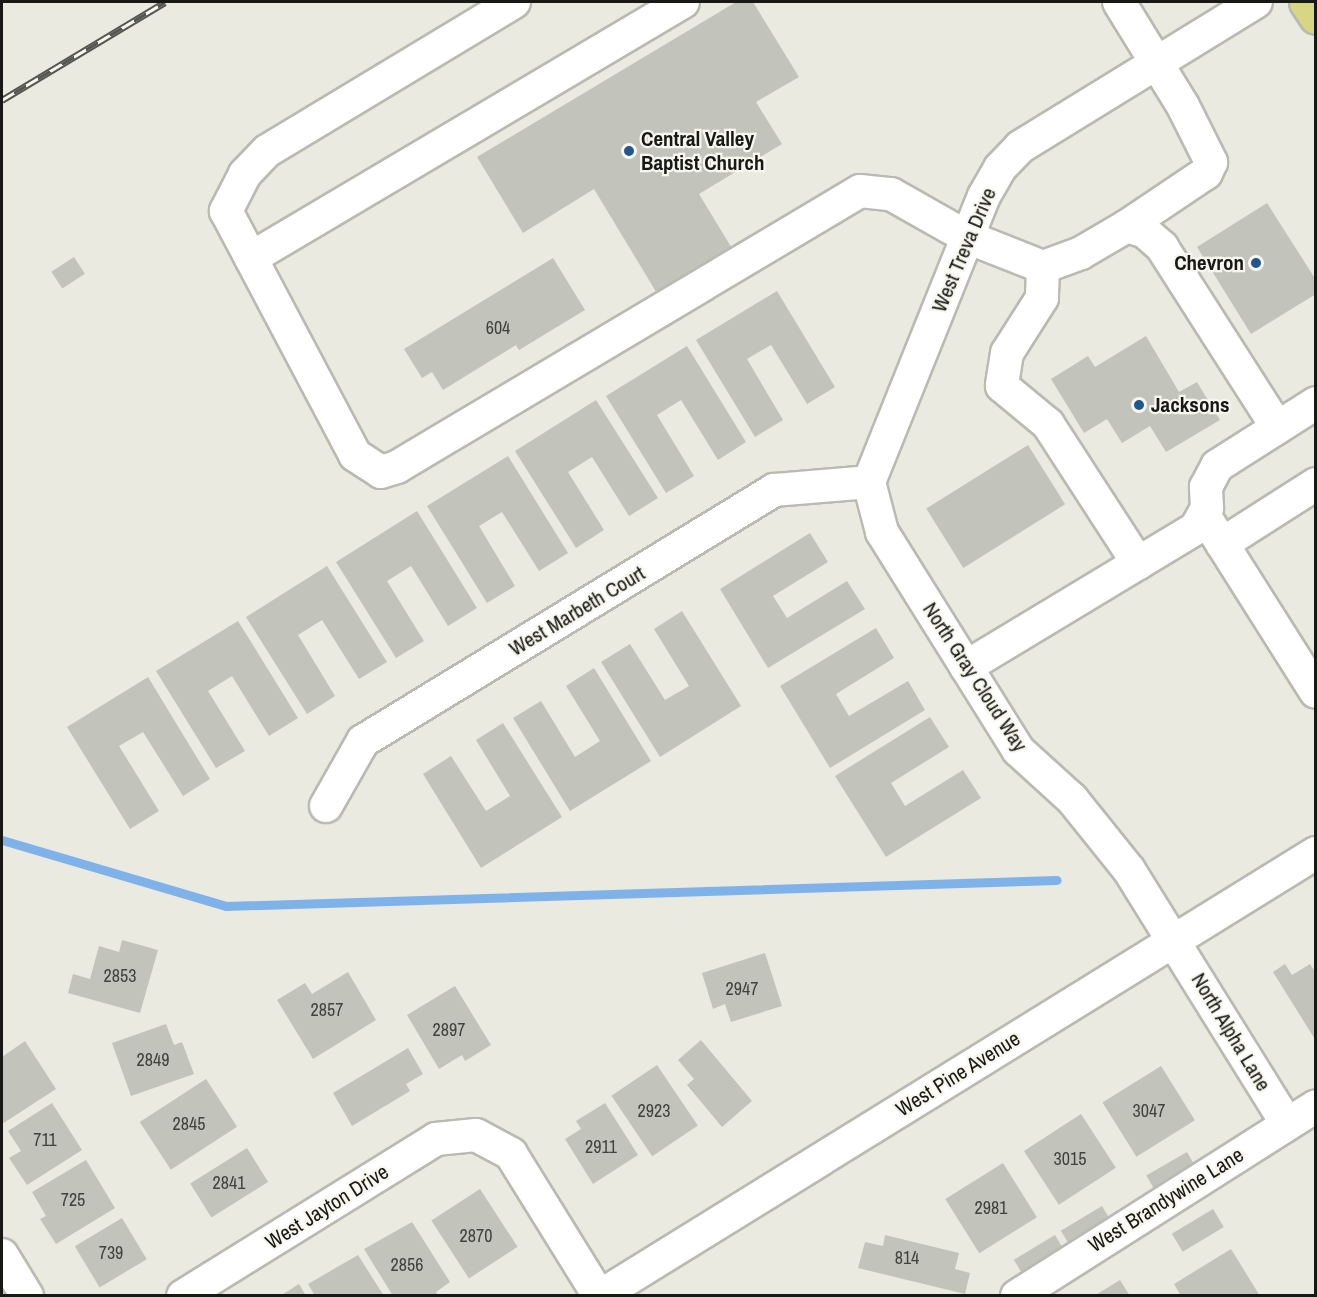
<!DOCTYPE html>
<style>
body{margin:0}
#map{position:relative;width:1317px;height:1297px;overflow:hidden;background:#eaeae1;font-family:"Archivo Narrow",sans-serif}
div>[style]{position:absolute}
.stream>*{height:9px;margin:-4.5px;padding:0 4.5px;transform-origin:4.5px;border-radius:4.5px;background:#80b2ea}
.building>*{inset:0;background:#c2c3ba;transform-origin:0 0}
.roads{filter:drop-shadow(2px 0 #b9bab1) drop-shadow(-2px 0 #b9bab1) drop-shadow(0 2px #b9bab1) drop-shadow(0 -2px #b9bab1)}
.minor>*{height:32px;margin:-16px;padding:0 16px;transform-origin:16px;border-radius:16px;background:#fff}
.major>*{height:33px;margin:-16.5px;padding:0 16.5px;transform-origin:16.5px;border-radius:16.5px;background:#d6d683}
.rail>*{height:7px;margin-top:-3.5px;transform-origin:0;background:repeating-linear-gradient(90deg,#f7f7ef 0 14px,#555550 0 28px);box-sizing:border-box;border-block:2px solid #555550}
.dots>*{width:16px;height:16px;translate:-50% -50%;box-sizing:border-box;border:3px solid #f7f7ef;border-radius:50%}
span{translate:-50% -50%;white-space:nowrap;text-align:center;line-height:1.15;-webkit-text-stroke:4.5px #f7f7ef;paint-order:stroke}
.number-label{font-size:18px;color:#42433e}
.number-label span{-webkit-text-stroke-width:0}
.poi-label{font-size:21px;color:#181815;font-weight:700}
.left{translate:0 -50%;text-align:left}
.right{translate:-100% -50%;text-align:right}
.street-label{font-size:21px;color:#181815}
.frame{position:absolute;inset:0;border:3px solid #181815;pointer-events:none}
</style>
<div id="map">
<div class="stream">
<i style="left:2px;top:840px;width:234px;rotate:16.4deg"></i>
<i style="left:226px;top:906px;width:831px;rotate:-1.79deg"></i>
</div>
<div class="building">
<i style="clip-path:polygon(736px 2px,753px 2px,799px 77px,756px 102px,782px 144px,699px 194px,733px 250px,658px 295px,594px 189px,523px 233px,477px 157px)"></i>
<i style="clip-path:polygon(1267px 203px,1316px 280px,1316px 294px,1251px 334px,1197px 247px)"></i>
<i style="left:74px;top:257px;width:20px;height:27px;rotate:57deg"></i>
<i style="clip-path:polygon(553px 258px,585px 310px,519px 350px,516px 345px,443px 390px,432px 372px,422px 378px,404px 349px)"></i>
<i style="clip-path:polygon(777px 291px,835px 387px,807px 404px,771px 345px,747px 359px,783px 420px,755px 437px,696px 340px)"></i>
<i style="clip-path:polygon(1146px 336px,1179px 392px,1197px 382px,1220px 420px,1166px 452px,1150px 426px,1122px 443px,1107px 419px,1084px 433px,1051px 379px,1088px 356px,1095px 367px)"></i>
<i style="clip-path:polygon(687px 346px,746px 442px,718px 460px,681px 400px,657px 415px,694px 476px,666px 493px,606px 396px)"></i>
<i style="clip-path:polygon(596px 400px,658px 498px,629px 516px,592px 457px,568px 472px,604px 530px,576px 548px,515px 451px)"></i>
<i style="left:1028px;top:445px;width:70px;height:120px;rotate:58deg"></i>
<i style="clip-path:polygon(508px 456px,568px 553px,539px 571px,502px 512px,479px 526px,515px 586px,487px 603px,427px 506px)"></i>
<i style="clip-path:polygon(417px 511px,477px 608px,448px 626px,411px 566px,387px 581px,424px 641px,396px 658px,336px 562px)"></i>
<i style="clip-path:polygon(810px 533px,828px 562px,773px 596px,787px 618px,847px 581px,865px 609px,768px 668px,720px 589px)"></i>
<i style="clip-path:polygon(327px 566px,387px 662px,359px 679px,322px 620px,298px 635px,335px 696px,307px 714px,246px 617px)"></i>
<i style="clip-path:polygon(682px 611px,741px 706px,660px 757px,601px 662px,630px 644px,665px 700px,689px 686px,654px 629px)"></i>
<i style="clip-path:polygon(238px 621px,298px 718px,269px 736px,232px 676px,208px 691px,245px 751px,216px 768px,156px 671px)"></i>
<i style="clip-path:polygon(876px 628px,894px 658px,836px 694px,849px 716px,908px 681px,925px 710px,830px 768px,780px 686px)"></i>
<i style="clip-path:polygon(594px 668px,651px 761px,570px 811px,513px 718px,541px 701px,575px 757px,600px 741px,566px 686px)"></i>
<i style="clip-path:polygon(148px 677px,210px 779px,183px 796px,143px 732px,119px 746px,159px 811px,130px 829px,67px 727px)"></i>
<i style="clip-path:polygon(930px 717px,949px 747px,891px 783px,905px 806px,963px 770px,981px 798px,886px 857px,835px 776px)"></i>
<i style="clip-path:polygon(503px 723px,562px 817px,481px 868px,423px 774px,451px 756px,486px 811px,510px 796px,476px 740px)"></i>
<i style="clip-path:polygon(122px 940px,158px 950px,140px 1013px,68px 993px,73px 974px,90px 979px,99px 946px,119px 952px)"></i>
<i style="clip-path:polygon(765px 953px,782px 1006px,731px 1022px,725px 1004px,713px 1009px,702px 973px)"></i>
<i style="clip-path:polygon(1285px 964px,1292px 975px,1310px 964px,1316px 973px,1316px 1041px,1273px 972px)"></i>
<i style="clip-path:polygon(348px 972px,376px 1020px,313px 1059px,277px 1000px,305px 983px,312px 994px)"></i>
<i style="clip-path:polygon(455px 986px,491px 1045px,465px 1061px,462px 1055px,439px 1069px,407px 1015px)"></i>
<i style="clip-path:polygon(166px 1024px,174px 1045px,182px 1042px,194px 1074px,131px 1096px,112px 1043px)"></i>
<i style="clip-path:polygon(701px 1040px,752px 1101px,722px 1127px,687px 1085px,694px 1079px,678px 1060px)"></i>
<i style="clip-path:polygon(25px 1041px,56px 1089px,2px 1124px,2px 1057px)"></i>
<i style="clip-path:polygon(408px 1048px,423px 1074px,406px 1084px,410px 1091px,352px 1126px,333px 1093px)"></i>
<i style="left:657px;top:1065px;width:73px;height:55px;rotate:56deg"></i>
<i style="left:1161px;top:1066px;width:64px;height:69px;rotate:58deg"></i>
<i style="left:206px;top:1079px;width:57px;height:79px;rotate:57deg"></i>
<i style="clip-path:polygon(52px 1103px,82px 1150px,27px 1185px,9px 1158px,21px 1151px,8px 1131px)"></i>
<i style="clip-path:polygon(605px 1103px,638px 1155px,593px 1184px,565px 1139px,581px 1129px,576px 1121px)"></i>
<i style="left:1081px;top:1114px;width:64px;height:68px;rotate:57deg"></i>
<i style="left:247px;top:1148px;width:40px;height:67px;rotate:58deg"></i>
<i style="left:1187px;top:1152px;width:22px;height:47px;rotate:60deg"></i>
<i style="clip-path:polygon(86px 1160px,115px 1208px,56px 1244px,40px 1219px,46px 1216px,32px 1192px)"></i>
<i style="left:1003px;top:1163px;width:64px;height:68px;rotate:58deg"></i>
<i style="left:480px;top:1189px;width:69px;height:58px;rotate:57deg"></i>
<i style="left:1102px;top:1206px;width:21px;height:48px;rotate:59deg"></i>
<i style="left:1213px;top:1209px;width:21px;height:48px;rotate:59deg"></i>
<i style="left:122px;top:1218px;width:48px;height:55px;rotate:59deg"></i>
<i style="clip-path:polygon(412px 1222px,450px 1282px,436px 1292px,438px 1296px,393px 1296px,364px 1249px)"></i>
<i style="clip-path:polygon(885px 1235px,959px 1253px,955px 1269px,970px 1273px,965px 1294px,858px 1268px,865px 1242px,883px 1246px)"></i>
<i style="left:1055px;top:1235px;width:21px;height:48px;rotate:59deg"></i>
<i style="clip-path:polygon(1231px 1249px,1260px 1296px,1181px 1296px,1174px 1284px)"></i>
<i style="clip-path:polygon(358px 1255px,384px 1296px,315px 1296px,308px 1284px)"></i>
<i style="clip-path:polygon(1120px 1280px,1130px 1296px,1094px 1296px)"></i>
<i style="clip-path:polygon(299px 1284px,306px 1296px,280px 1296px)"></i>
</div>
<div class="roads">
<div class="minor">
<i style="left:514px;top:2px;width:288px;rotate:148.9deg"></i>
<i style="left:267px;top:151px;width:32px;rotate:134deg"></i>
<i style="left:245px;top:174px;width:42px;rotate:117.2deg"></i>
<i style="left:226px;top:211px;width:276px;rotate:62.1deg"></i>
<i style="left:355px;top:455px;width:31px;rotate:33deg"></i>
<i style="left:381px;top:472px;width:17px;rotate:-17deg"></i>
<i style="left:397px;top:467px;width:539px;rotate:-30.8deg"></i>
<i style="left:860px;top:191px;width:31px;rotate:6deg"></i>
<i style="left:891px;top:194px;width:87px;rotate:29.5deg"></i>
<i style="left:967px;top:237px;width:82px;rotate:21.5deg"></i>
<i style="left:1043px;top:267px;width:31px;rotate:92deg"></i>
<i style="left:1042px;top:298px;width:65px;rotate:122.5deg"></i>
<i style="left:1007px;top:353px;width:33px;rotate:99deg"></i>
<i style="left:1002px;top:386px;width:60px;rotate:39.6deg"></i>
<i style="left:1048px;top:424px;width:166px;rotate:57.1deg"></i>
<i style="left:1119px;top:2px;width:122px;rotate:58.4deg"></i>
<i style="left:1183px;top:106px;width:63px;rotate:63.4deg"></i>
<i style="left:1211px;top:162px;width:12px;rotate:114deg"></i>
<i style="left:1206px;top:173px;width:95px;rotate:146.1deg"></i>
<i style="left:251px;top:258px;width:502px;rotate:-30.65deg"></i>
<i style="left:1043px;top:267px;width:40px;rotate:-20.2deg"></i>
<i style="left:1081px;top:253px;width:53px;rotate:-30.4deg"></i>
<i style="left:1127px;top:226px;width:19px;rotate:18deg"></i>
<i style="left:1145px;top:232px;width:23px;rotate:41deg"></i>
<i style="left:1162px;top:247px;width:214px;rotate:57.4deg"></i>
<i style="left:869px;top:482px;width:52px;rotate:75.4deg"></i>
<i style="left:882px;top:532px;width:257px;rotate:58deg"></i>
<i style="left:1018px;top:750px;width:73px;rotate:42.2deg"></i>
<i style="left:1072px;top:799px;width:91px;rotate:51.2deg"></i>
<i style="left:1129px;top:870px;width:299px;rotate:58.1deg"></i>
<i style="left:869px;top:482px;width:308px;rotate:-68.1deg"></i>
<i style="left:984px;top:196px;width:32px;rotate:-60deg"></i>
<i style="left:1000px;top:168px;width:29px;rotate:-46deg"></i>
<i style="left:1020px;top:147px;width:277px;rotate:-31.6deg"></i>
<i style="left:1204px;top:515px;width:209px;rotate:57.7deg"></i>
<i style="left:1222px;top:544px;width:112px;rotate:-32.6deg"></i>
<i style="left:966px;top:667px;width:269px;rotate:-31.1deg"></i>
<i style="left:1196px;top:528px;width:23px;rotate:-61deg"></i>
<i style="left:1207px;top:508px;width:21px;rotate:-93deg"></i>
<i style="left:1206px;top:487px;width:24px;rotate:-62deg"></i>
<i style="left:1217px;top:466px;width:117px;rotate:-32.5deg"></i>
<i style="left:326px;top:806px;width:75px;rotate:-60.4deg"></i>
<i style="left:363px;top:741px;width:482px;rotate:-31.4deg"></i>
<i style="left:774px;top:490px;width:95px;rotate:-4.8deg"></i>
<i style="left:2px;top:1255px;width:48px;rotate:58.6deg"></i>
<i style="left:183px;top:1296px;width:298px;rotate:-31.8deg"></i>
<i style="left:436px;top:1139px;width:40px;rotate:-5.7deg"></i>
<i style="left:476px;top:1135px;width:40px;rotate:28deg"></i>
<i style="left:511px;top:1154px;width:167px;rotate:58.2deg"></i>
<i style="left:600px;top:1296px;width:842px;rotate:-31.75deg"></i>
<i style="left:1017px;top:1296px;width:354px;rotate:-32.4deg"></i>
</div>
<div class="major">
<i style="left:1306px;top:2px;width:18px;rotate:56deg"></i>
</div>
</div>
<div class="rail">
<i style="left:2px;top:100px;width:190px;rotate:-31deg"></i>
</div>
<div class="dots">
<i style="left:629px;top:151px;background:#21578f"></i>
<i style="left:1256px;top:263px;background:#21578f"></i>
<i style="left:1139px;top:405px;background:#21578f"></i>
</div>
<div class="number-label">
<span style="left:498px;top:328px">604</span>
<span style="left:120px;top:976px">2853</span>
<span style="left:742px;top:989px">2947</span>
<span style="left:327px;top:1010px">2857</span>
<span style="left:449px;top:1030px">2897</span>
<span style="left:153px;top:1060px">2849</span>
<span style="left:654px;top:1111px">2923</span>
<span style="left:1149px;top:1111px">3047</span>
<span style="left:189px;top:1124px">2845</span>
<span style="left:45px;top:1140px">711</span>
<span style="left:601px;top:1147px">2911</span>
<span style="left:1070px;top:1159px">3015</span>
<span style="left:229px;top:1183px">2841</span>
<span style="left:73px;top:1200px">725</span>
<span style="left:991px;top:1208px">2981</span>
<span style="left:476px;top:1236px">2870</span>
<span style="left:111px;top:1253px">739</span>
<span style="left:907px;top:1258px">814</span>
<span style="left:407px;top:1265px">2856</span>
</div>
<div class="poi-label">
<span class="left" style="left:641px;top:151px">Central Valley<br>Baptist Church</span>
<span class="right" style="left:1244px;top:263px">Chevron</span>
<span class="left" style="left:1151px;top:405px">Jacksons</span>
</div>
<div class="street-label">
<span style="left:964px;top:250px;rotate:-67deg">West Treva Drive</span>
<span style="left:577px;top:611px;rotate:-31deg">West Marbeth Court</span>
<span style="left:975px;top:677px;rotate:57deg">North Gray Cloud Way</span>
<span style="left:1231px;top:1032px;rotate:59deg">North Alpha Lane</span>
<span style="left:958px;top:1074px;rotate:-32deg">West Pine Avenue</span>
<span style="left:1166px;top:1200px;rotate:-32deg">West Brandywine Lane</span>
<span style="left:327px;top:1207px;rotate:-32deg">West Jayton Drive</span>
</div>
<div class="frame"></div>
</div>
